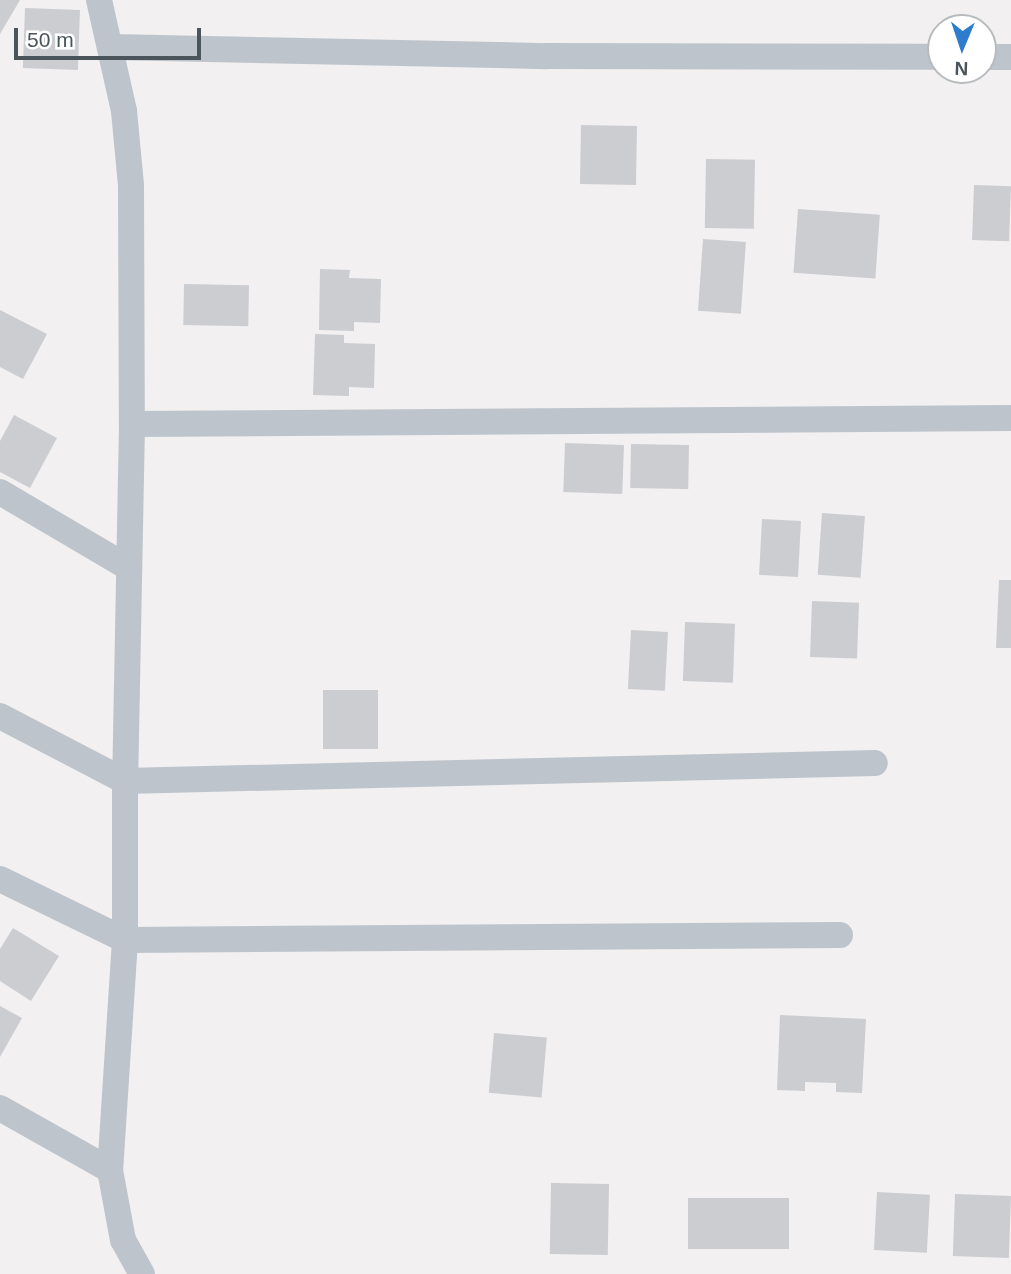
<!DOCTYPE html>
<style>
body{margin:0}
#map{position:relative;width:1011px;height:1274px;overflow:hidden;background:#f2f0f0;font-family:Helvetica,sans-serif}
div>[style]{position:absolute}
.building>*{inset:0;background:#cbcdd1;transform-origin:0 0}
.street>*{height:26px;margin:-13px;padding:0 13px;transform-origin:13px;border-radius:13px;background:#bdc4cb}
span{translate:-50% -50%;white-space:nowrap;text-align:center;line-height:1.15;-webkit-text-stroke:5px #fff;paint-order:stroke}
.north{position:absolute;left:927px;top:14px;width:70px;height:70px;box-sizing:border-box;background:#fff;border:2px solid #b7bbbd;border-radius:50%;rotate:182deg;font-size:19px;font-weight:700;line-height:28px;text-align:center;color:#4a545b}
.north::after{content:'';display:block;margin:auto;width:24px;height:32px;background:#2e7ccd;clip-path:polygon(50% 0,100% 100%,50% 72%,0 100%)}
.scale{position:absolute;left:14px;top:28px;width:187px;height:32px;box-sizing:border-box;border:4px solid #4a545b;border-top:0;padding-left:9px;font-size:21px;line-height:24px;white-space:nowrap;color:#4a545b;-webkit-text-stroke:5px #fff;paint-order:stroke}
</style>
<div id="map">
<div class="building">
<i style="clip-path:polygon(0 0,20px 0,0 34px)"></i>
<i style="left:25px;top:8px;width:55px;height:60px;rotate:2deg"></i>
<i style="left:581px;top:125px;width:56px;height:59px;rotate:1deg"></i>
<i style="left:706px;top:159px;width:49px;height:69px;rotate:1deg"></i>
<i style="left:974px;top:185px;width:37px;height:55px;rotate:2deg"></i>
<i style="left:798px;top:209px;width:82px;height:64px;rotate:4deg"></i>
<i style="left:703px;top:239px;width:43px;height:72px;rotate:4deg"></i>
<i style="clip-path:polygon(320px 269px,350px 270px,349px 278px,381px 279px,380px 323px,354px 322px,354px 331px,319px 330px)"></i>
<i style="left:184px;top:284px;width:65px;height:41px;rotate:1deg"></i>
<i style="clip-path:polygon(0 310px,47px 334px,23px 379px,0 367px)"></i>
<i style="clip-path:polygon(315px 334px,344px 335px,344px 343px,375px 344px,374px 388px,349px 387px,349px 396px,313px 395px)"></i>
<i style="clip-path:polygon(14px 415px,57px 438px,30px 488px,0 472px,0 441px)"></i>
<i style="left:565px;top:443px;width:59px;height:49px;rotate:2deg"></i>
<i style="left:631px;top:444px;width:58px;height:44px;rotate:1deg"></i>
<i style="left:822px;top:513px;width:43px;height:62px;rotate:4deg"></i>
<i style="left:762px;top:519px;width:39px;height:56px;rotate:3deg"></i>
<i style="clip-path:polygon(999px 580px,1011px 580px,1011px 648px,996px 648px)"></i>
<i style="left:812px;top:601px;width:47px;height:56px;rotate:2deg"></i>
<i style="left:685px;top:622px;width:50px;height:59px;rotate:2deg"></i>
<i style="left:631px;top:630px;width:37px;height:59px;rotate:3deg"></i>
<i style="left:323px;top:690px;width:55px;height:59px"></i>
<i style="clip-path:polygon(13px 928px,59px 956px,31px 1001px,0 981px,0 949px)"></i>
<i style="clip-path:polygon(0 1006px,22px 1018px,0 1057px)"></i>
<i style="clip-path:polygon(780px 1015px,866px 1019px,862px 1093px,836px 1092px,836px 1083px,805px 1082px,805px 1091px,777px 1090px)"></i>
<i style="left:494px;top:1033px;width:53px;height:60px;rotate:5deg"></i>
<i style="left:551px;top:1183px;width:58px;height:71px;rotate:1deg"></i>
<i style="left:877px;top:1192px;width:53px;height:58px;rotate:3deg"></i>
<i style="left:955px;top:1194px;width:56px;height:62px;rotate:2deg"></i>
<i style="left:789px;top:1198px;width:51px;height:101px;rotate:90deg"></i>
</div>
<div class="street">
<i style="left:99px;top:0;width:114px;rotate:77.3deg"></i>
<i style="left:124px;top:111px;width:74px;rotate:84.6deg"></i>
<i style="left:131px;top:185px;width:239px;rotate:89.8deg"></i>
<i style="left:132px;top:424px;width:357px;rotate:91.1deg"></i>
<i style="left:125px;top:781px;width:159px;rotate:90deg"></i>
<i style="left:125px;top:940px;width:230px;rotate:93.7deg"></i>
<i style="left:110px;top:1170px;width:71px;rotate:79.5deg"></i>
<i style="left:123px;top:1240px;width:39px;rotate:61deg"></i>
<i style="left:111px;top:47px;width:436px;rotate:1.2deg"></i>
<i style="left:547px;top:56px;width:394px;rotate:0.1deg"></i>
<i style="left:983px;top:57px;width:28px"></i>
<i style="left:132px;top:424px;width:879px;rotate:-0.39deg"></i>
<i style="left:0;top:492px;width:150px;rotate:30.5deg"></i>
<i style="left:0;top:716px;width:141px;rotate:27.5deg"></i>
<i style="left:125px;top:781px;width:750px;rotate:-1.37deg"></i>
<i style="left:0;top:879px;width:139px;rotate:26deg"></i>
<i style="left:125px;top:940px;width:715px;rotate:-0.4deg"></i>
<i style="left:0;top:1108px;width:126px;rotate:29.4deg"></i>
</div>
<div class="north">N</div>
<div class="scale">50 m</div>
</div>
